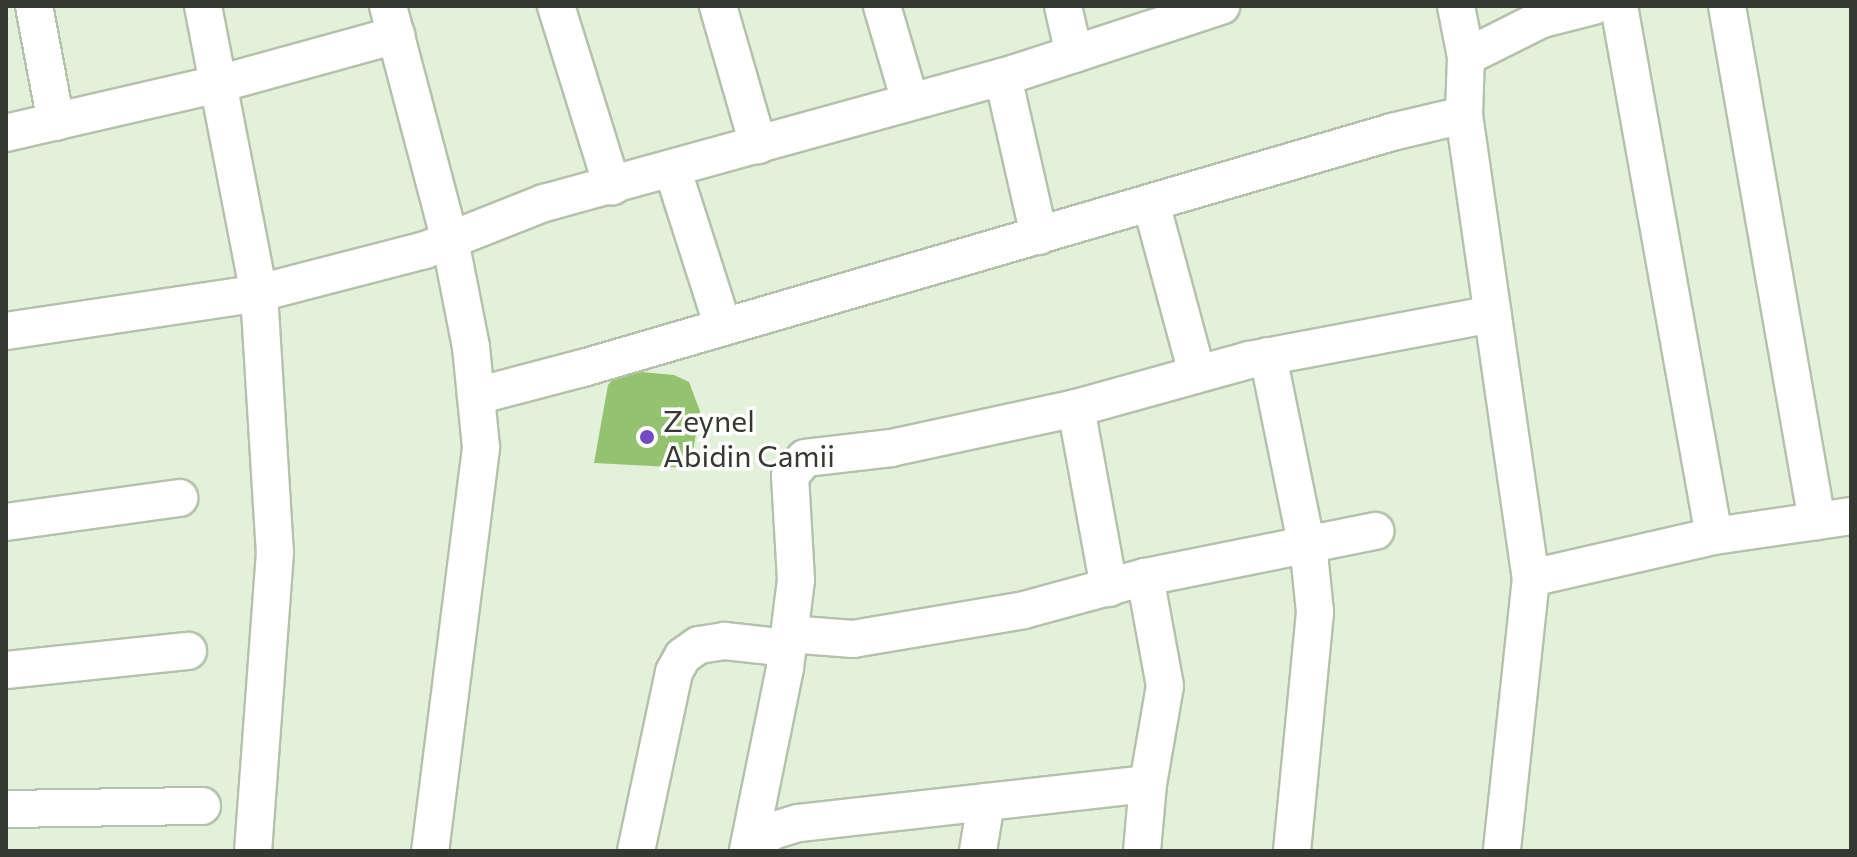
<!DOCTYPE html>
<style>
body{margin:0}
#map{position:relative;width:1857px;height:857px;overflow:hidden;background:#e3f0da;font-family:Commissioner,sans-serif}
div>[style]{position:absolute}
.building>*{inset:0;background:#94c270}
.roads{filter:drop-shadow(2px 0 #b4c1ac) drop-shadow(-2px 0 #b4c1ac) drop-shadow(0 2px #b4c1ac) drop-shadow(0 -2px #b4c1ac)}
.street>*{height:36px;margin:-18px;padding:0 18px;transform-origin:18px;border-radius:18px;background:#fff}
.dots>*{width:22px;height:22px;translate:-50% -50%;box-sizing:border-box;border:4px solid #fff;border-radius:50%}
span{translate:-50% -50%;white-space:nowrap;text-align:center;line-height:1.15;-webkit-text-stroke:7px #fff;paint-order:stroke}
.poi-label{font-size:30px;color:#343931}
.left{translate:0 -50%;text-align:left}
.frame{position:absolute;inset:0;border:8px solid #343931;pointer-events:none}
</style>
<div id="map">
<div class="building">
<i style="clip-path:polygon(621px 370px,674px 375px,689px 382px,700px 411px,690px 468px,594px 463px,608px 385px)"></i>
</div>
<div class="roads">
<div class="street">
<i style="left:34px;top:6px;width:118px;rotate:79.3deg"></i>
<i style="left:203px;top:6px;width:292px;rotate:79deg"></i>
<i style="left:259px;top:293px;width:259px;rotate:86.5deg"></i>
<i style="left:275px;top:552px;width:300px;rotate:94.2deg"></i>
<i style="left:388px;top:6px;width:242px;rotate:75.2deg"></i>
<i style="left:450px;top:240px;width:109px;rotate:78.9deg"></i>
<i style="left:471px;top:347px;width:101px;rotate:84.3deg"></i>
<i style="left:481px;top:448px;width:406px;rotate:97.2deg"></i>
<i style="left:556px;top:6px;width:189px;rotate:72.7deg"></i>
<i style="left:718px;top:6px;width:145px;rotate:73.9deg"></i>
<i style="left:882px;top:6px;width:99px;rotate:73.6deg"></i>
<i style="left:1456px;top:6px;width:52px;rotate:78.9deg"></i>
<i style="left:1466px;top:57px;width:58px;rotate:92deg"></i>
<i style="left:1464px;top:115px;width:468px;rotate:81.8deg"></i>
<i style="left:1531px;top:578px;width:275px;rotate:96.1deg"></i>
<i style="left:1619px;top:6px;width:538px;rotate:79.84deg"></i>
<i style="left:1727px;top:6px;width:523px;rotate:80.09deg"></i>
<i style="left:1074px;top:54px;width:155px;rotate:-18.1deg"></i>
<i style="left:1466px;top:57px;width:85px;rotate:-26.6deg"></i>
<i style="left:1542px;top:19px;width:53px;rotate:-14.3deg"></i>
<i style="left:1003px;top:77px;width:163px;rotate:77.2deg"></i>
<i style="left:6px;top:133px;width:218px;rotate:-13deg"></i>
<i style="left:218px;top:84px;width:185px;rotate:-15.4deg"></i>
<i style="left:673px;top:171px;width:164px;rotate:72.2deg"></i>
<i style="left:1151px;top:203px;width:176px;rotate:74.9deg"></i>
<i style="left:6px;top:331px;width:256px;rotate:-8.5deg"></i>
<i style="left:259px;top:293px;width:171px;rotate:-14.5deg"></i>
<i style="left:425px;top:250px;width:128px;rotate:-21.6deg"></i>
<i style="left:544px;top:203px;width:476px;rotate:-15.4deg"></i>
<i style="left:1003px;top:77px;width:75px;rotate:-17.9deg"></i>
<i style="left:1074px;top:54px;width:49px;rotate:-102.9deg"></i>
<i style="left:1268px;top:356px;width:211px;rotate:78.5deg"></i>
<i style="left:1310px;top:563px;width:49px;rotate:84.2deg"></i>
<i style="left:1315px;top:612px;width:240px;rotate:95.5deg"></i>
<i style="left:476px;top:396px;width:111px;rotate:-14.7deg"></i>
<i style="left:583px;top:368px;width:843px;rotate:-16.26deg"></i>
<i style="left:1392px;top:132px;width:74px;rotate:-13.3deg"></i>
<i style="left:1076px;top:408px;width:183px;rotate:79.6deg"></i>
<i style="left:6px;top:522px;width:175px;rotate:-7.9deg"></i>
<i style="left:1531px;top:578px;width:188px;rotate:-12.9deg"></i>
<i style="left:1714px;top:536px;width:138px;rotate:-8.3deg"></i>
<i style="left:789px;top:634px;width:64px;rotate:4.5deg"></i>
<i style="left:853px;top:639px;width:173px;rotate:-9.6deg"></i>
<i style="left:1024px;top:610px;width:125px;rotate:-15.3deg"></i>
<i style="left:1145px;top:577px;width:235px;rotate:-11.3deg"></i>
<i style="left:6px;top:670px;width:183px;rotate:-6deg"></i>
<i style="left:6px;top:809px;width:196px;rotate:-0.9deg"></i>
<i style="left:748px;top:850px;width:186px;rotate:-78.5deg"></i>
<i style="left:785px;top:668px;width:89px;rotate:-82.9deg"></i>
<i style="left:796px;top:580px;width:104px;rotate:-93.3deg"></i>
<i style="left:790px;top:476px;width:23px;rotate:-50deg"></i>
<i style="left:805px;top:458px;width:87px;rotate:-6.6deg"></i>
<i style="left:891px;top:448px;width:189px;rotate:-12.2deg"></i>
<i style="left:1076px;top:408px;width:180px;rotate:-15.5deg"></i>
<i style="left:1249px;top:360px;width:248px;rotate:-10.7deg"></i>
<i style="left:636px;top:851px;width:183px;rotate:-78deg"></i>
<i style="left:674px;top:672px;width:18px;rotate:-61deg"></i>
<i style="left:683px;top:656px;width:19px;rotate:-35deg"></i>
<i style="left:699px;top:645px;width:26px;rotate:-9deg"></i>
<i style="left:725px;top:641px;width:62px;rotate:6.4deg"></i>
<i style="left:748px;top:851px;width:31px;rotate:-40deg"></i>
<i style="left:772px;top:831px;width:28px;rotate:-17deg"></i>
<i style="left:799px;top:823px;width:351px;rotate:-6.4deg"></i>
<i style="left:978px;top:851px;width:50px;rotate:-80.7deg"></i>
<i style="left:1142px;top:851px;width:67px;rotate:-84.9deg"></i>
<i style="left:1148px;top:784px;width:99px;rotate:-80.2deg"></i>
<i style="left:1165px;top:686px;width:111px;rotate:-100.4deg"></i>
</div>
</div>
<div class="dots">
<i style="left:647px;top:437px;background:#734bc4"></i>
</div>
<div class="poi-label">
<span class="left" style="left:663px;top:437px">Zeynel<br>Abidin Camii</span>
</div>
<div class="frame"></div>
</div>
